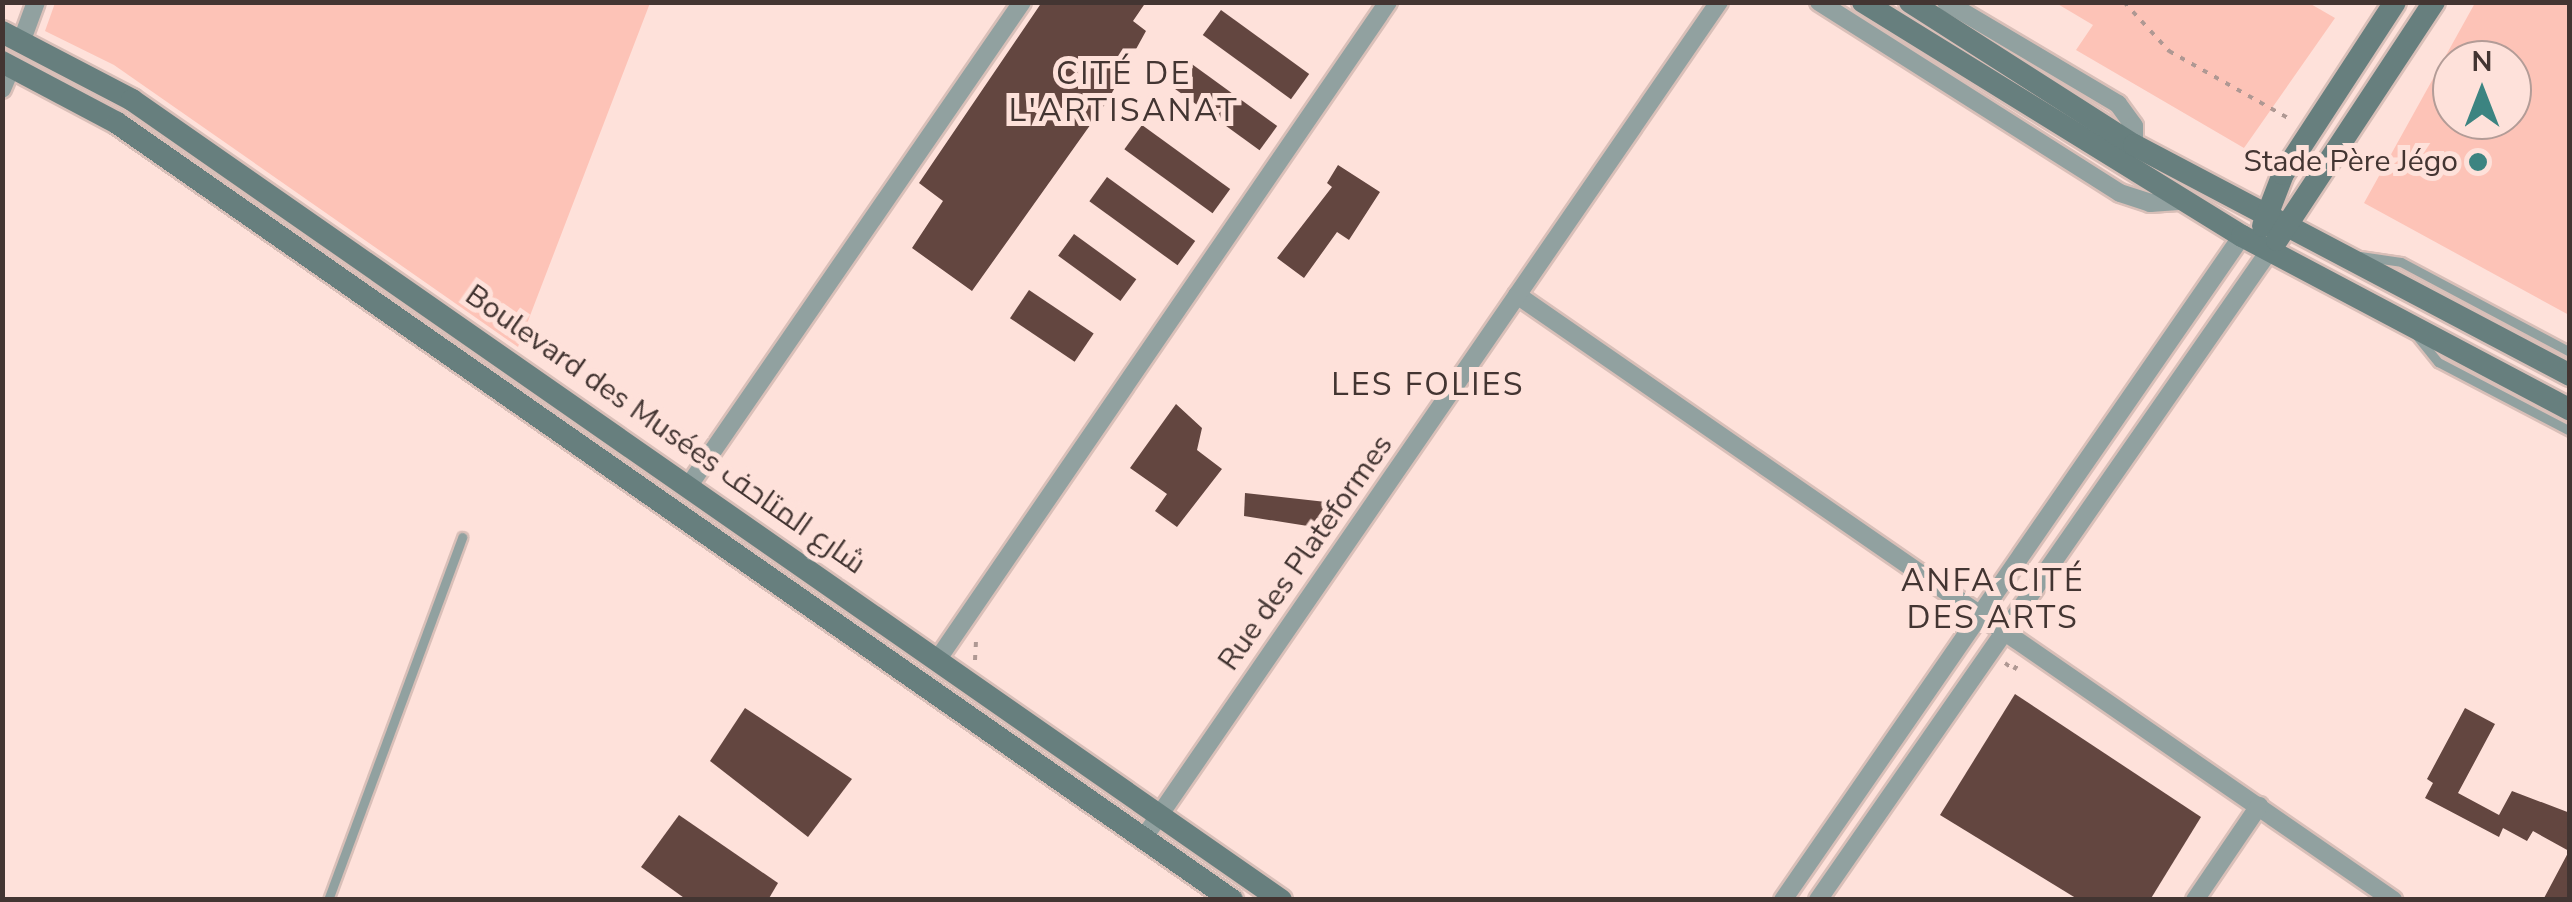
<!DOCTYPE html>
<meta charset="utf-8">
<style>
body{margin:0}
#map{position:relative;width:2572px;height:902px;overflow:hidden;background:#fee1da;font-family:"Nunito Sans",Cairo,sans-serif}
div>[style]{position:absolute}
.green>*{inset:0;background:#fdc3b7}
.building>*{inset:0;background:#634640;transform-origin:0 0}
.path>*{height:4px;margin-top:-2px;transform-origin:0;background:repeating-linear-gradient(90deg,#af9893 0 5px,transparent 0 13px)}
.roads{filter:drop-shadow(2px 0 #d9bfb8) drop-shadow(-2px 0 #d9bfb8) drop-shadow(0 2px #d9bfb8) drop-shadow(0 -2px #d9bfb8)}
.lane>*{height:9px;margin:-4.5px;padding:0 4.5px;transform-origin:4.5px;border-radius:4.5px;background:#91a1a0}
.street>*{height:18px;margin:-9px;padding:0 9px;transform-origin:9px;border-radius:9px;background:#91a1a0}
.secondary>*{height:22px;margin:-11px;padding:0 11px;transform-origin:11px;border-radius:11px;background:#677f7e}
.dots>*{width:28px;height:28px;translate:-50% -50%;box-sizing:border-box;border:5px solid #fee1da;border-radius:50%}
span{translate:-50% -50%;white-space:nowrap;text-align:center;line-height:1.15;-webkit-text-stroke:10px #fee1da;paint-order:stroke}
.poi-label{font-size:30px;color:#433532}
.right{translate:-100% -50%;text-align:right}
.street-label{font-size:30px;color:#433532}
.neighbourhood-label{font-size:32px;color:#433532;letter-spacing:2.5px}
.frame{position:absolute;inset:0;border:5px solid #433532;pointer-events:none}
.north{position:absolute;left:2432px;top:40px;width:100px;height:100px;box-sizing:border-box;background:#fee1da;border:2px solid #b39c97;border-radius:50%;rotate:0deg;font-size:28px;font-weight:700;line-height:40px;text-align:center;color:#433532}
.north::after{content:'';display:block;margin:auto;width:35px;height:45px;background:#3c8481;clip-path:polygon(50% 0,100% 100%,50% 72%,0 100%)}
</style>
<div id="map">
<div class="green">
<i style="clip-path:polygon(55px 3px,55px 2px,650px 3px,518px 347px,114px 65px,45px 31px)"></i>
<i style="clip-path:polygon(2056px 3px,2309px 3px,2335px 18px,2244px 148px,2076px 50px,2093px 25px)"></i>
<i style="clip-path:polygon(evenodd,2475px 3px,2569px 3px,2569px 315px,2364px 203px,2475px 3px,2452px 60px,2512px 60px,2512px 120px,2452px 120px,2452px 60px)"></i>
</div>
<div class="building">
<i style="clip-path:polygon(1042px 2px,1146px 2px,1133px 21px,1146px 31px,1108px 100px,972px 291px,912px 248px,943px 201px,919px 183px)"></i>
<i style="left:1221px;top:10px;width:109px;height:31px;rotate:36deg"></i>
<i style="left:1189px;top:62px;width:109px;height:30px;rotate:36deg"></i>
<i style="left:1142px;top:125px;width:109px;height:30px;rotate:36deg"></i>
<i style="clip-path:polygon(1338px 165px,1380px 192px,1349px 240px,1337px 232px,1304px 278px,1277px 258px,1332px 187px,1327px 183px)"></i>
<i style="left:1107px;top:177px;width:109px;height:30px;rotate:36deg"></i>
<i style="left:1074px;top:234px;width:77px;height:27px;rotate:36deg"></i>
<i style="left:1029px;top:290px;width:78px;height:34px;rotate:34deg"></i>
<i style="clip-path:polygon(1176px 404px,1202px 428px,1197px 450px,1222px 469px,1177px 527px,1155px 511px,1167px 494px,1130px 468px)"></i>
<i style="clip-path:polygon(1245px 493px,1335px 503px,1333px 530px,1244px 516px)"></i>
<i style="clip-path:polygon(2015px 694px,2201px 817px,2150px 900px,2079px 900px,1940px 815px)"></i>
<i style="clip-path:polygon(745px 708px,852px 779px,808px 837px,710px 761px)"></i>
<i style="clip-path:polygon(2465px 708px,2495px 724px,2458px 793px,2499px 815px,2512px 791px,2570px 813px,2570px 900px,2543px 900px,2569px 851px,2533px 831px,2527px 841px,2503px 828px,2499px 837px,2425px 798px,2433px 783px,2427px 779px)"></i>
<i style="clip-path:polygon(679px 815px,778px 883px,768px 900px,687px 900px,641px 867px)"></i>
</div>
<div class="path">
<i style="left:2124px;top:2px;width:67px;rotate:47.4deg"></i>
<i style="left:2169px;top:51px;width:142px;rotate:29.4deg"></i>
<i style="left:1940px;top:609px;width:21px;rotate:53deg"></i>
<i style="left:975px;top:660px;width:22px;rotate:-87deg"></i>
<i style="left:2005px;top:663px;width:11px;rotate:38deg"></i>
<i style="left:2014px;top:670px;width:9px;rotate:-58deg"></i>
</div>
<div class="roads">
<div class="lane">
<i style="left:2360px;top:256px;width:41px;rotate:8.3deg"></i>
<i style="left:2401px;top:262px;width:191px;rotate:28deg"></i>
<i style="left:2416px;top:335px;width:35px;rotate:51deg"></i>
<i style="left:2438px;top:362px;width:149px;rotate:27.6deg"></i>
<i style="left:328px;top:900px;width:387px;rotate:-69.7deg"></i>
</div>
<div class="street">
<i style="left:1819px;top:2px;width:356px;rotate:32.4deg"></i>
<i style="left:2120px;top:193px;width:32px;rotate:18deg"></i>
<i style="left:2150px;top:203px;width:32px;rotate:-4deg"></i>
<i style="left:1946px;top:2px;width:200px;rotate:30.7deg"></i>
<i style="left:2118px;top:104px;width:27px;rotate:54deg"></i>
<i style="left:2134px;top:126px;width:19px;rotate:90deg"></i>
<i style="left:22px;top:40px;width:40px;rotate:-69.8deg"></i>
<i style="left:2px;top:89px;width:25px;rotate:-67deg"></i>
<i style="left:1517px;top:295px;width:1065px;rotate:34.63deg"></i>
<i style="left:690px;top:484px;width:585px;rotate:-55.44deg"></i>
<i style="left:940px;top:656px;width:793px;rotate:-55.59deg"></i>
<i style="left:1143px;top:839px;width:1016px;rotate:-55.47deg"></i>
<i style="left:1783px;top:900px;width:807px;rotate:-55.35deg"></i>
<i style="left:1818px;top:900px;width:790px;rotate:-55.2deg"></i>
<i style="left:2195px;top:900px;width:114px;rotate:-55.8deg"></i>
</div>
<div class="secondary">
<i style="left:1863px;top:2px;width:445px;rotate:31.7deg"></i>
<i style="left:2242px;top:236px;width:371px;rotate:27.9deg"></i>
<i style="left:1910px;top:2px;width:266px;rotate:32.6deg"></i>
<i style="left:2134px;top:145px;width:493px;rotate:27.8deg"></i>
<i style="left:2px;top:32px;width:147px;rotate:27.6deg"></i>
<i style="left:132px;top:100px;width:1400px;rotate:34.85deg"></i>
<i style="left:2px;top:62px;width:130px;rotate:27.9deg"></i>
<i style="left:117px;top:123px;width:1359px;rotate:34.87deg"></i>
<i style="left:2263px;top:226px;width:56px;rotate:-69deg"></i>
<i style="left:2283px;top:174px;width:205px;rotate:-56.9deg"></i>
<i style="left:2277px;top:240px;width:285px;rotate:-56.6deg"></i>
</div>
</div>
<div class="dots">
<i style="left:2478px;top:162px;background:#3c8481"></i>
</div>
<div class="poi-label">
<span class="right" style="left:2458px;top:162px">Stade Père Jégo</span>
</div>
<div class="street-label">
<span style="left:665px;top:430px;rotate:35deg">Boulevard des Musées شارع المتاحف</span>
<span style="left:1306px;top:553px;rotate:-55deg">Rue des Plateformes</span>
</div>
<div class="neighbourhood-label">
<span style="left:1124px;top:93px">CITÉ DE<br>L'ARTISANAT</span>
<span style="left:1428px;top:385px">LES FOLIES</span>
<span style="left:1993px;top:600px">ANFA CITÉ<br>DES ARTS</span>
</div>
<div class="frame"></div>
<div class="north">N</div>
</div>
